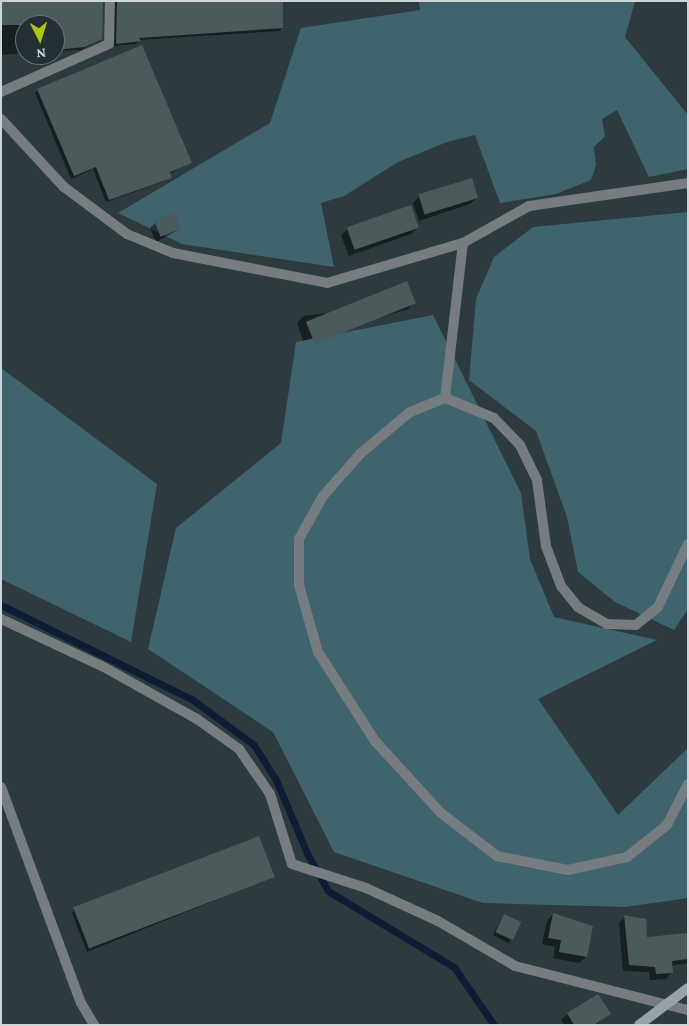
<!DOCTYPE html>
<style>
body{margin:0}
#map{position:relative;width:689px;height:1026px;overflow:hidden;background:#2d3a3e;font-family:"Crimson Pro",serif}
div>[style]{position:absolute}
.green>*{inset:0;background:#40646e}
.shadow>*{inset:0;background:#0007}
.stream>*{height:7px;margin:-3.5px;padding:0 3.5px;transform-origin:3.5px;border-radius:3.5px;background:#0d1d35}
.building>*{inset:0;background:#4b5a5b;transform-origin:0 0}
.service>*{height:10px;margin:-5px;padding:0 5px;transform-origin:5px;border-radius:5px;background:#767c7f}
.minor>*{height:10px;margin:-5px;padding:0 5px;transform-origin:5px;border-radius:5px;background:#767c7f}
.secondary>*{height:10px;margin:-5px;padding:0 5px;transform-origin:5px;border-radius:5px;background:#99a2a8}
span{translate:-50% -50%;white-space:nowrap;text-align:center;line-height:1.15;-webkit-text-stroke:4.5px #233034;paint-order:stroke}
.frame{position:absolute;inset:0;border:2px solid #cdd5d8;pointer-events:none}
.north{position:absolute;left:15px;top:15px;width:50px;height:50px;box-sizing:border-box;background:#233034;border:1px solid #677276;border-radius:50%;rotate:175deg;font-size:14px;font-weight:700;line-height:20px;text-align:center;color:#cdd5d8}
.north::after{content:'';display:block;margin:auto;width:18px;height:22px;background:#aec60c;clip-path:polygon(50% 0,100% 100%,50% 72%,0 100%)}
</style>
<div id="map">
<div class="green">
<i style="clip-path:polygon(419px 1px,635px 1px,625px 37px,688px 115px,688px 169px,649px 177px,617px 110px,602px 119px,605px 136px,594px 147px,596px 165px,591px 180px,556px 194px,500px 203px,475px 135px,447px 142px,398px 162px,344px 196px,321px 203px,334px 267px,182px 244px,118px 213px,270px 123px,301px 28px,420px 10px)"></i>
<i style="clip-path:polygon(688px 212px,688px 609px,674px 630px,615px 602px,578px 572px,567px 517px,536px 431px,469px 380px,476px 299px,494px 257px,533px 227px)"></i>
<i style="clip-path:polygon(433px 315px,521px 493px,530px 559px,554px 617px,657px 640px,538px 699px,618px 815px,688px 748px,688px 898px,625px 907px,483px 903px,334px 852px,273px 732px,148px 649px,176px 528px,281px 443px,296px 342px)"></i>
<i style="clip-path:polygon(1px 368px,157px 484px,131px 642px,1px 579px)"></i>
</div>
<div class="shadow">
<i style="clip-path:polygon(1px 1px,101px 39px,81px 50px,55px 51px,55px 25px,25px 25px,25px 53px,1px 55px)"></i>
<i style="clip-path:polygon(111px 1px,282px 1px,282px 28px,279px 31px,139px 40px,136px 44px,113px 46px,114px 4px)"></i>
<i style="clip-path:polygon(38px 90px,191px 162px,169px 174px,167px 180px,106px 202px,93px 169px,71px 179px,35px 93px)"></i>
<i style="clip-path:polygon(420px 196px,477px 198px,470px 204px,419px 221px,413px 203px)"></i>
<i style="clip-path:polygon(156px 222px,180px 229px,156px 242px,150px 228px)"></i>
<i style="clip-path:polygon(418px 228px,411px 234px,349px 256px,341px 235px,348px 229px)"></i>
<i style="clip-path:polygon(414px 302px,408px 309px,303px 341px,297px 323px,304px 316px)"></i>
<i style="clip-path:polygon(273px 877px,87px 952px,72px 913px,75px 910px)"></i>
<i style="clip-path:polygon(553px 914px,586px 957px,579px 963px,553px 958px,555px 947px,542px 944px,547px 921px)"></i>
<i style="clip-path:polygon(504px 915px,511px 940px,508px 943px,493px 935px)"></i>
<i style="clip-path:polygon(625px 917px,645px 938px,688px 935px,688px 963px,671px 966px,672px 972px,666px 979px,650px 980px,649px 972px,623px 971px,619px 923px)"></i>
<i style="clip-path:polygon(568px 1014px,609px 1014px,596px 1025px,564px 1025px,561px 1020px)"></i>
</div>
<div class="stream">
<i style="left:1px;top:605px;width:214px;rotate:26.3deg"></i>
<i style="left:193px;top:700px;width:76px;rotate:36.4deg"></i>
<i style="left:254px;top:745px;width:41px;rotate:57.8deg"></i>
<i style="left:276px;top:780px;width:79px;rotate:67deg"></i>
<i style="left:307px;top:853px;width:43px;rotate:61.1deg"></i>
<i style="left:328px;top:891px;width:147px;rotate:31.1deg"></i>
<i style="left:454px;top:967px;width:70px;rotate:55.4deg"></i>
</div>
<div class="building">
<i style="clip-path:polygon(1px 1px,103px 1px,102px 39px,85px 47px,55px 50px,55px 25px,1px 25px)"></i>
<i style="clip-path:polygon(117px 1px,283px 1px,283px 28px,139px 38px,141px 41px,116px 44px)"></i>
<i style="clip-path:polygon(142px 45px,192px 163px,170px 172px,172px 178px,109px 200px,96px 167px,74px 176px,37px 89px)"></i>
<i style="left:472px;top:178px;width:21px;height:56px;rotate:73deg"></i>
<i style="left:411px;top:205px;width:24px;height:68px;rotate:71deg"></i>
<i style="left:175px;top:213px;width:17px;height:22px;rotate:69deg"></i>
<i style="left:407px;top:281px;width:24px;height:109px;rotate:68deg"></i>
<i style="left:259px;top:836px;width:44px;height:199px;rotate:69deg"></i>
<i style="clip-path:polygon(553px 913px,593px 926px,587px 957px,559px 952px,561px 940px,548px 938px)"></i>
<i style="left:504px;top:914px;width:19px;height:20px;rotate:25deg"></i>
<i style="clip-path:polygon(624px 915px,646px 919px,647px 937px,688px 933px,688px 959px,672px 961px,673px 973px,656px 974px,655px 967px,629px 965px)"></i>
<i style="clip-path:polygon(598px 994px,611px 1014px,594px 1025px,574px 1025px,567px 1013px)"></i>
</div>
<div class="service">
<i style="left:445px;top:398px;width:156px;rotate:-83.4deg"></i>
<i style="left:463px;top:243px;width:76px;rotate:-29.3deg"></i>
<i style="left:529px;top:206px;width:161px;rotate:-8.2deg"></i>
<i style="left:688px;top:544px;width:70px;rotate:115.5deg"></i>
<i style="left:658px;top:607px;width:28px;rotate:141deg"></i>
<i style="left:636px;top:625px;width:29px;rotate:-178deg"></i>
<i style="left:607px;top:624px;width:34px;rotate:-150deg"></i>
<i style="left:578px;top:607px;width:27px;rotate:-129deg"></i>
<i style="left:561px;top:586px;width:43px;rotate:-110.6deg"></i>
<i style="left:546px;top:546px;width:67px;rotate:-97.8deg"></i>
<i style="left:537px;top:480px;width:39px;rotate:-116deg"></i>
<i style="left:520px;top:445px;width:37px;rotate:-134deg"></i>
<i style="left:494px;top:418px;width:53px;rotate:-157.8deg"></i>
<i style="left:445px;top:398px;width:38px;rotate:158deg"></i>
<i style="left:410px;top:412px;width:64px;rotate:140.1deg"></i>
<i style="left:361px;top:453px;width:57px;rotate:131.5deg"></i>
<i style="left:323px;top:496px;width:49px;rotate:119.2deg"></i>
<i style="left:299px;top:539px;width:46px;rotate:90deg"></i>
<i style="left:299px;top:585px;width:70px;rotate:74.2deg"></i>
<i style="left:318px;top:652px;width:106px;rotate:57.4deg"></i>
<i style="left:375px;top:741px;width:98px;rotate:47.5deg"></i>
<i style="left:441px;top:813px;width:71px;rotate:37.5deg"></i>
<i style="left:497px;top:856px;width:72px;rotate:11.2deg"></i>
<i style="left:568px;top:870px;width:60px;rotate:-12.4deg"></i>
<i style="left:627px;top:857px;width:51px;rotate:-38.7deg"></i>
<i style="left:667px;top:825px;width:46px;rotate:-62.9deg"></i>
</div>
<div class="minor">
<i style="left:1px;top:92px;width:118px;rotate:-24deg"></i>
<i style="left:109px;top:44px;width:43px;rotate:-88.7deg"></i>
<i style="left:1px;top:119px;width:93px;rotate:47.2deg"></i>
<i style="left:64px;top:187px;width:79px;rotate:36.7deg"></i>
<i style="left:127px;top:234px;width:50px;rotate:22.4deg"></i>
<i style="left:173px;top:253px;width:157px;rotate:11deg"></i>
<i style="left:327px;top:283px;width:142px;rotate:-16.4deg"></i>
<i style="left:1px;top:619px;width:111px;rotate:25deg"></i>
<i style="left:102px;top:666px;width:109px;rotate:29.2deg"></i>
<i style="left:197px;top:719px;width:52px;rotate:35.5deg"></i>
<i style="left:239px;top:749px;width:55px;rotate:55.4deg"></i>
<i style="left:270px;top:794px;width:73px;rotate:72.6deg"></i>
<i style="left:292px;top:864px;width:78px;rotate:18deg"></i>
<i style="left:366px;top:888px;width:79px;rotate:24.6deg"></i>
<i style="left:438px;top:921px;width:89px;rotate:30.3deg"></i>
<i style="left:515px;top:966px;width:179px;rotate:14.3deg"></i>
<i style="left:1px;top:787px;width:230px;rotate:69.7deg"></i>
<i style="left:81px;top:1003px;width:26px;rotate:59deg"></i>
</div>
<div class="secondary">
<i style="left:639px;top:1025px;width:61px;rotate:-37.1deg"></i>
</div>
<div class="frame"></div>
<div class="north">N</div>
</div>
